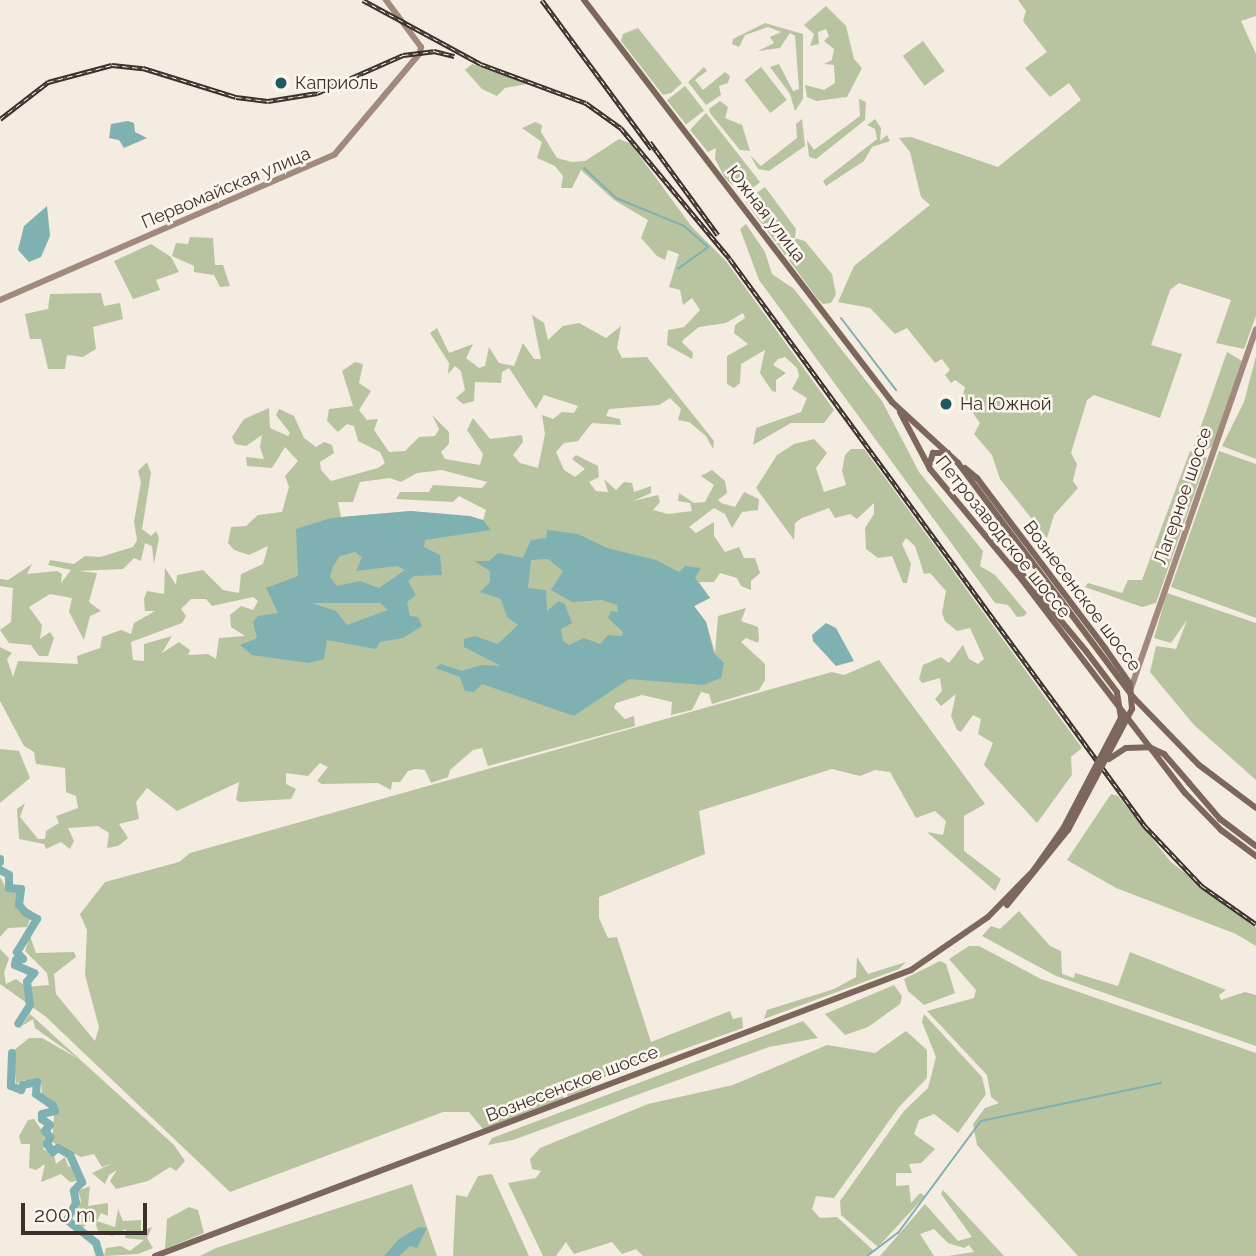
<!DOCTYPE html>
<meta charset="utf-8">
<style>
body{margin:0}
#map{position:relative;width:1256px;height:1256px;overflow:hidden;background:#f4ebe1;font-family:Raleway,sans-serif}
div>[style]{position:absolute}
.green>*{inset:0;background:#b8c4a0;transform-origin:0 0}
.water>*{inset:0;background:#7fb0b2}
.stream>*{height:2px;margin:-1px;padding:0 1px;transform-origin:1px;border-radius:1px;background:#7fb0b2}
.river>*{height:8px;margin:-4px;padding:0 4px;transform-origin:4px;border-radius:4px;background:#7fb0b2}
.secondary>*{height:6px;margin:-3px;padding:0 3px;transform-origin:3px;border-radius:3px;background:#a18a7d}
.primary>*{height:6px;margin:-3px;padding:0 3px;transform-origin:3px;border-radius:3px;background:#7d675c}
.rail>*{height:4.5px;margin-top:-2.25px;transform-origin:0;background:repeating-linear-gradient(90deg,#fbf5ee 0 5px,#3b302b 0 10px);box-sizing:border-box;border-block:2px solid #3b302b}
.primary-bridge>*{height:6px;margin:-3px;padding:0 3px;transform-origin:3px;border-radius:3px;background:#7d675c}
.dots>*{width:19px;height:19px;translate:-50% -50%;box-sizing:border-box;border:4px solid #fbf5ee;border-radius:50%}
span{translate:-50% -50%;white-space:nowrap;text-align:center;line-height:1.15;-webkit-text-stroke:5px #fbf5ee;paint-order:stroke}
.poi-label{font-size:18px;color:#3b302b}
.left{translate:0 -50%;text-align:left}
.street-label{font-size:18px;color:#3b302b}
.scale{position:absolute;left:21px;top:1203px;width:126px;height:32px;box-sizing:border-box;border:4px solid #3b302b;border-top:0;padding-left:9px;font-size:21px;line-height:24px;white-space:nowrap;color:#3b302b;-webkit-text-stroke:5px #fbf5ee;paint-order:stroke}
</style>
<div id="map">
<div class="green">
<i style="clip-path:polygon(1018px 0,1256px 0,1256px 16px,1241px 21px,1256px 54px,1256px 316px,1244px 349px,1216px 343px,1231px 300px,1179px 283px,1170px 290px,1151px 345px,1182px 354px,1160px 418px,1094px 395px,1087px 400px,1071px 453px,1077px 464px,1073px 481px,1078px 488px,1054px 515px,1047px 538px,1000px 479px,992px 455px,974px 434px,980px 423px,962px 398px,965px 387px,955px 380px,951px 383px,945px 375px,950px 370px,942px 359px,935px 363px,907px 328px,895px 334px,870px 308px,838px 302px,854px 266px,930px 205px,921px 197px,910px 152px,899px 138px,911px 137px,998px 167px,1081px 100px,1069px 83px,1050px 97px,1025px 68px,1047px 52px,1023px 21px,1026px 11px)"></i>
<i style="clip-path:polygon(826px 6px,846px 26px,854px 59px,862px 68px,847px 97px,816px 101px,807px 97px,805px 85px,824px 90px,835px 83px,834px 65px,824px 64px,832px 60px,834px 49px,824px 41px,829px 36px,826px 29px,818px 32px,819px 44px,810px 46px,814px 34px,804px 25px)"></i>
<i style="clip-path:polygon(765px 23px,803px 34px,803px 99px,795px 111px,790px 94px,770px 67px,779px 64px,793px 91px,799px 89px,795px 36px,790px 33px,780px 48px,758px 51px,774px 43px,770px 37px,781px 32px,768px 27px,745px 35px,739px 47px,732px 44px,733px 39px)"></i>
<i style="clip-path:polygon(638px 28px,682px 83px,671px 93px,663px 95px,621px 41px,623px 34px)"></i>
<i style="left:923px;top:41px;width:37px;height:25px;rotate:54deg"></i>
<i style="clip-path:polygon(472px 64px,527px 84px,505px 88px,497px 96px,482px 89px,465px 70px)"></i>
<i style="clip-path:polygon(704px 67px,707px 71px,695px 80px,703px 90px,725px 72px,730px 76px,728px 83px,719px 86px,721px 95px,706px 105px,688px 82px)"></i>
<i style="left:761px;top:67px;width:42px;height:21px;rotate:52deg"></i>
<i style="left:685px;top:86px;width:31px;height:23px;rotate:52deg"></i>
<i style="clip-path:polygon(859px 99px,866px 102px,865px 120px,816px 159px,809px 157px,807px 140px,814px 150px,860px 116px)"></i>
<i style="clip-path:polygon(720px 101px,728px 107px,725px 118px,742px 125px,750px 151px,740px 150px,710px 113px,709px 109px)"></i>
<i style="clip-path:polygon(706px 113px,760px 182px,747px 193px,741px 194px,725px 178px,715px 159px,716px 148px,708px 152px,690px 130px)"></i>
<i style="clip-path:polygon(802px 119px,805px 146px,769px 171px,758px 169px,750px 155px,761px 166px,797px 138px,796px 124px)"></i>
<i style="clip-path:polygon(875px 119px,881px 128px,880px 141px,887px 135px,890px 141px,872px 147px,864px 161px,826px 186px,823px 181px,877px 139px,875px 129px,867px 125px)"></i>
<i style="clip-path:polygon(535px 122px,542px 125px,541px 132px,557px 158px,572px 162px,585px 161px,619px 139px,631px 144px,692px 227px,726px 261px,834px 410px,824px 423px,791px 423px,753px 445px,756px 428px,801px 412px,807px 398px,792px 389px,799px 376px,797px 368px,785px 357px,778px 359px,773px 365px,786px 373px,776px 380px,776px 392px,772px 391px,760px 373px,765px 350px,741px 364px,740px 383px,734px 388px,727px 384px,727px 356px,748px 344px,734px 333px,735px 325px,745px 318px,743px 313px,726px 323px,699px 327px,684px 339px,682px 342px,693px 353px,692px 359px,667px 345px,668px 330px,684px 327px,700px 310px,692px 298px,683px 305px,680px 290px,669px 287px,679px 254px,668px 250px,665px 260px,657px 256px,641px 238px,648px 220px,614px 200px,581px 170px,572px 188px,561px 188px,563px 176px,555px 166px,537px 158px,542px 142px,522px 128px)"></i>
<i style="clip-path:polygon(765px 187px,796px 229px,795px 238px,805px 241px,832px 274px,836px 294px,831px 303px,823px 304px,817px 298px,745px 201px)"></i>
<i style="clip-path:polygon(746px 224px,765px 252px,772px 274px,794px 289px,882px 401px,919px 472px,983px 551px,980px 566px,995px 575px,1027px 613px,1024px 616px,1017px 617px,1008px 605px,995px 603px,759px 280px,740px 229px)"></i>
<i style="clip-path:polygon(190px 237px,213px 238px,215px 265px,223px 265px,230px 286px,220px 287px,214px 275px,194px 272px,194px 266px,172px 256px,176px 243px,188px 244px)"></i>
<i style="clip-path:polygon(151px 244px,171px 257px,179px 272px,156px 280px,160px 290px,133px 299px,114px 261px)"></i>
<i style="clip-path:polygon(101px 293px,104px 306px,120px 303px,123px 319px,93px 327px,96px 349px,83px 357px,67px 355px,65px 369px,48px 369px,41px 339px,30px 339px,25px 314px,48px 309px,50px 294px)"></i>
<i style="clip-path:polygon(evenodd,532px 315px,544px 323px,548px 340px,563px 326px,579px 323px,606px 338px,621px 326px,617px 348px,622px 358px,647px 357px,714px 441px,713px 449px,706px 436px,689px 422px,678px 420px,681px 409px,670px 398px,659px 405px,609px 409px,606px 416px,620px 419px,621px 425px,592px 423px,578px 441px,564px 443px,556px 452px,564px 470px,575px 477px,585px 469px,572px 459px,576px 455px,598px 466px,599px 477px,589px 482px,596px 491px,608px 492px,604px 479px,616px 490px,624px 482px,632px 483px,634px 492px,651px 486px,651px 493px,633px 501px,658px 495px,660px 502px,653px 510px,668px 514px,692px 511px,690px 503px,678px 501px,679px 493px,694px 503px,705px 502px,714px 485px,701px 476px,712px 470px,725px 481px,727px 493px,718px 500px,721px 503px,735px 507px,744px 492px,759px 499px,758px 510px,742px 512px,732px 528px,725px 514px,714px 508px,689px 527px,696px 533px,714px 522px,714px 536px,725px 552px,739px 547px,744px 558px,755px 558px,760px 573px,751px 581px,751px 590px,741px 586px,737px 578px,720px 573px,714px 582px,699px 582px,710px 598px,694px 606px,706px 622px,715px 653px,718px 616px,746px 608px,741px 621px,758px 627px,759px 639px,758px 643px,746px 638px,741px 642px,765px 664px,765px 680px,759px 690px,712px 704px,709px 694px,701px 692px,692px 710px,671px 715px,672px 702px,642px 695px,616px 703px,614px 708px,625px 719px,634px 716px,635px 726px,488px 766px,482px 748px,473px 750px,450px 770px,448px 777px,431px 783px,425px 770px,416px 769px,408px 771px,400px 782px,392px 782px,391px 790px,378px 783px,322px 784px,317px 781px,328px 767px,320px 763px,308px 776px,286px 773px,286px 784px,296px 789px,291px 799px,240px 802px,236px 800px,239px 782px,177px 811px,147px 788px,136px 802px,139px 819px,119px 824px,128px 838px,118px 846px,107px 848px,109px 833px,98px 826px,68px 828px,74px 841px,70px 849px,61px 842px,46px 849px,44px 844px,19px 839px,17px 809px,25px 803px,20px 817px,38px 839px,45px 839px,46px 831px,59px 823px,56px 816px,78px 808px,76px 796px,66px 792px,65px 768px,36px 764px,34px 752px,24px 746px,0 701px,0 647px,12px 653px,7px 659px,13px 677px,18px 661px,78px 664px,77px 656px,100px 648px,102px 637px,121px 630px,131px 634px,134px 623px,155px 611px,145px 611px,144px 599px,147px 591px,164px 594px,165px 568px,176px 585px,177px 575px,203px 570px,223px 590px,239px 593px,241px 574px,263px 564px,268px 546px,249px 555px,234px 550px,228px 543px,231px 527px,246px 526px,258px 515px,282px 512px,289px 487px,285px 476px,298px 461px,285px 447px,272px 468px,247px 466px,246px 457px,264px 459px,260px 447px,262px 435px,246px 446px,235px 444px,232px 437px,244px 419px,269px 408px,270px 428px,288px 436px,290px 433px,276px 415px,279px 409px,294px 416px,304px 438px,316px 447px,324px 442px,332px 445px,334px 453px,320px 462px,321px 470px,331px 481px,378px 468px,385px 463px,380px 452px,358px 441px,354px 426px,347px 424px,338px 432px,327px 421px,329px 409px,353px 406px,342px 371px,355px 362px,363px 364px,359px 383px,371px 391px,359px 410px,367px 420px,378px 419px,374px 430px,389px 452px,405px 451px,419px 437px,435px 436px,439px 429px,432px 415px,449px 432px,449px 444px,441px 452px,445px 459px,480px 465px,483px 454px,467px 430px,473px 418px,490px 439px,522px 435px,523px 442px,513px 455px,520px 463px,538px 468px,545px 434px,542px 415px,553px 419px,562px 412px,574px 413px,578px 406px,544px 395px,536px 409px,509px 368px,502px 372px,501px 383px,475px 382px,474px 401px,463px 404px,456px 398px,465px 390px,461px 371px,455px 366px,448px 374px,449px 363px,430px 333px,437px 328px,449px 353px,473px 344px,466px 358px,479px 368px,485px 366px,489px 347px,499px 363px,514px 366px,523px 343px,534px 359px,541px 359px,532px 315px,442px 470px,487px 482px,482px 488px,433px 485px,429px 492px,400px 492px,396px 499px,453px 502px,459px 496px,486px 510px,483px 520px,411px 511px,341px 517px,338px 502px,353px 502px,360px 482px,390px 478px,401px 482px,417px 473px,442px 470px,532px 315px,253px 597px,258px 601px,253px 610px,241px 606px,230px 615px,231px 627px,245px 636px,219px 638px,216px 659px,208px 654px,188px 655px,190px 650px,179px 642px,162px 653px,172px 636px,144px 644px,144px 661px,133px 660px,131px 642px,182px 623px,186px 616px,181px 609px,191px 599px,206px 599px,212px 606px,253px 597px)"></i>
<i style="clip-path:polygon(1227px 352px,1242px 361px,1213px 446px,1206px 450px,1194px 446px)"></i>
<i style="clip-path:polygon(1256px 356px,1256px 459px,1222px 446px,1244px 402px)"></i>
<i style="clip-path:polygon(814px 439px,827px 453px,816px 468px,824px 492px,846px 485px,842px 471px,845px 455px,851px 449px,864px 449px,1082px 748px,1071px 757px,1072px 775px,1037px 823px,984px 765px,993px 743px,978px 734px,981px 719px,973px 715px,961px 732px,957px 730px,951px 716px,956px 694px,941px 706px,935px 699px,942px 691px,940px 678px,922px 683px,919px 679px,923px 665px,941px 657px,949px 663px,963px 645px,969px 659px,978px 664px,984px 659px,970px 628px,957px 631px,945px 621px,942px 613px,946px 591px,930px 573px,924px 574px,915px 546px,906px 538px,902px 544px,911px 564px,907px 583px,903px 583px,892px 556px,878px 558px,866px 549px,865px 528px,874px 514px,874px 503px,857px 519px,850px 514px,835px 518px,829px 508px,802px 518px,795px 523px,794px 540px,756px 488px,777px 455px,794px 444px)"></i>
<i style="clip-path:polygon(1190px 451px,1207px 458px,1156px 603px,1142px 607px,1085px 587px,1088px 583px,1122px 593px,1128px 580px,1142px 580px)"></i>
<i style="clip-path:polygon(1219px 451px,1256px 464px,1256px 618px,1171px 587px)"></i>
<i style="clip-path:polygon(147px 462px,151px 473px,142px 529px,151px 536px,156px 531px,159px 538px,154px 564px,152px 546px,145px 543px,141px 561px,134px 558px,123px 569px,78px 571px,97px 573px,89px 602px,101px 611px,90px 616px,84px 640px,69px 612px,72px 598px,50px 594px,29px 607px,42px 625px,40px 639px,50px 632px,54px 638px,48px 656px,39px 656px,31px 645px,9px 643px,0 630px,11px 622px,13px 588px,0 586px,0 579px,8px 580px,32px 564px,27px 574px,57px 571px,62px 574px,61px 583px,71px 570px,48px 565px,50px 560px,74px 564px,85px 556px,100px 557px,133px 547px,137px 540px,134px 522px,141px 482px,138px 471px)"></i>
<i style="clip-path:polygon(1167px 593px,1256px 623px,1256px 780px,1194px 725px,1150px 672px,1156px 646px,1176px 649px,1187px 620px,1171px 643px,1154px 638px)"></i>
<i style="clip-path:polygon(879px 660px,985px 804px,964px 816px,964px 851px,1001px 879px,995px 891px,927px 832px,943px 835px,946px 821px,935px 811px,916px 818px,890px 772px,875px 770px,860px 776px,832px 769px,699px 811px,705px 854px,599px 897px,599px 918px,608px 938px,617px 937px,651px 1042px,730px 1011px,733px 1019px,742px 1017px,743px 1028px,591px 1082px,591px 1087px,569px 1097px,561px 1091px,564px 1099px,483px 1129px,469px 1112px,443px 1112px,230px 1192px,45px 1016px,0 984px,0 949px,9px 958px,4px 973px,6px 984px,16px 979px,27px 987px,49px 985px,47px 973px,25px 951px,30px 936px,36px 953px,74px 952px,76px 957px,54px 974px,56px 994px,95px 1041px,99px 1027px,85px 975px,87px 930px,80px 914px,105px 882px,179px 862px,190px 853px,832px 672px,844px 675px)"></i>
<i style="clip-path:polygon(0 749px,19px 751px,30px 778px,0 803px)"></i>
<i style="clip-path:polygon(1111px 794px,1118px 796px,1171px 862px,1256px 928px,1256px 946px,1236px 934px,1116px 888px,1067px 860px)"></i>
<i style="clip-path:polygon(0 877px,6px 888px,17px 892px,21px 911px,31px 916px,27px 927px,8px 928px,0 937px)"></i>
<i style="clip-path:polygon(1019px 911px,1050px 946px,1061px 951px,1062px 974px,1074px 978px,1075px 973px,1118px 986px,1130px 952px,1226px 990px,1219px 995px,1221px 1000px,1245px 992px,1256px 995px,1256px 1046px,1056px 976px,982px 936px,991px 926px,1000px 929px)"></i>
<i style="clip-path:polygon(969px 946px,979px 946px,1041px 979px,1256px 1053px,1256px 1256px,1078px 1256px,977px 1145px,973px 1124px,985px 1108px,999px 1103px,991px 1097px,987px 1075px,927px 1011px,974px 998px,976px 990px,949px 959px)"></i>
<i style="clip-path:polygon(857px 957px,868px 974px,906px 962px,899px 969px,764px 1019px,767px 1010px,834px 989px,856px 977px)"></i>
<i style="clip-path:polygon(940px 961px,946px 964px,955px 993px,924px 1005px,908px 991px,904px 979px)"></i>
<i style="clip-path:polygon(894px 985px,902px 996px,900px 1004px,868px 1027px,845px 1035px,825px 1014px)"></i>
<i style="clip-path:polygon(30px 1014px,174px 1145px,185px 1161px,176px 1171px,170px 1167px,148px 1181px,116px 1189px,110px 1181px,117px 1170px,109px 1175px,105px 1184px,92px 1173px,113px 1163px,102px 1167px,94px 1154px,81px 1157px,52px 1142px,55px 1104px,42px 1094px,41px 1082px,24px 1080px,16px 1084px,13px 1051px,29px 1038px,42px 1038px,77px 1058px,35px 1028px,33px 1019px,22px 1026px)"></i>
<i style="clip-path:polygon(924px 1014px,982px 1077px,986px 1094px,958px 1133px,934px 1114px,919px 1120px,914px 1134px,935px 1149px,921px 1163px,909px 1164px,912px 1173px,896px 1173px,896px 1186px,909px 1185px,911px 1203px,920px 1193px,925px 1196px,878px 1247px,841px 1215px,840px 1201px,904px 1111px,928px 1088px,936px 1057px,922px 1022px)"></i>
<i style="clip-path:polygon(803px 1021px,818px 1038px,769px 1047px,513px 1140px,488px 1145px,492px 1138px)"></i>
<i style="clip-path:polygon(906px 1031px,927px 1050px,927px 1078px,899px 1107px,834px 1198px,816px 1196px,812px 1209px,820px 1218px,837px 1217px,874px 1251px,865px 1256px,643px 1256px,636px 1249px,622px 1254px,612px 1242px,574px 1254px,566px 1242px,556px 1256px,543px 1256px,508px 1183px,536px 1178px,541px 1171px,532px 1169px,530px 1159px,540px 1148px,648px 1104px,733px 1085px,827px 1045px,875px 1053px)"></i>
<i style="clip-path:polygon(34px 1119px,45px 1135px,43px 1149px,54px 1154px,56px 1164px,65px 1157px,68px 1166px,77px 1170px,78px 1181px,70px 1182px,61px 1174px,41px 1182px,45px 1164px,36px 1170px,29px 1168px,30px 1144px,21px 1144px,19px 1136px,28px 1120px)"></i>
<i style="clip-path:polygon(492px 1174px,529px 1256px,453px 1256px,456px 1195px,467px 1197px,478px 1176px)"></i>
<i style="clip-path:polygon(412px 1184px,437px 1256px,200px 1256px,216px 1248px)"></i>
<i style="clip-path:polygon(90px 1186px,88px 1206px,108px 1203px,108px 1216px,101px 1213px,97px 1221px,115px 1227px,118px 1209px,123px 1221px,141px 1220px,141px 1231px,152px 1227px,147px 1238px,153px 1248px,138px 1254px,104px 1256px,106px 1248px,121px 1246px,130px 1251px,144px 1240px,125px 1238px,126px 1229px,112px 1236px,98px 1231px,95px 1222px,88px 1221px,83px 1228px,75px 1223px,81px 1200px,78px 1191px)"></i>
<i style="clip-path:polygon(943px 1190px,1004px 1256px,948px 1256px,974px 1252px,969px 1245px,964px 1248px,948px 1243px,934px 1229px,920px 1234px,934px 1256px,880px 1256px,925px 1204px,958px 1241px,972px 1237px,941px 1194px)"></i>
<i style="clip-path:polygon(189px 1207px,198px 1210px,204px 1233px,165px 1249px,167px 1219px)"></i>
</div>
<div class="water">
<i style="clip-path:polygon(128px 121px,134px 123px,135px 132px,147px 138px,124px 148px,119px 140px,109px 138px,111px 124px)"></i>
<i style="clip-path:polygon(47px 206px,50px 236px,41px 257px,29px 262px,18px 250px,24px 226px)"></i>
<i style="clip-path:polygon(evenodd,411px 511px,470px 516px,483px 520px,491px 530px,425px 540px,424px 547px,440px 555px,442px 575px,414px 576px,408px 581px,416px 595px,407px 602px,410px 616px,418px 617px,422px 626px,403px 638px,380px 642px,376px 649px,327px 640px,324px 659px,308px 663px,252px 655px,240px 645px,257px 638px,253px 622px,258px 616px,278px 613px,266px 588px,298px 576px,296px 529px,331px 518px,411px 511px,355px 552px,362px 557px,356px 571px,397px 566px,405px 570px,379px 588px,360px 581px,337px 586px,330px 577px,333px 566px,340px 556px,355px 552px,411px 511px,312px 603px,380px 603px,388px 610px,347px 625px,336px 611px,312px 603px)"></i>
<i style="clip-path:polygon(evenodd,547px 530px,578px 534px,607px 548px,656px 560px,679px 572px,685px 566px,701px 568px,695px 578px,710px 598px,694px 606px,706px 622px,714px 653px,724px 663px,721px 678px,703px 685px,629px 679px,574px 716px,482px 684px,474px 692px,465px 691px,460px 677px,435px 668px,441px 664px,462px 671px,481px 665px,501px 666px,464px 647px,464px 639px,475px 636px,498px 644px,518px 625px,507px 617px,501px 599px,480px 592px,490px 582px,490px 571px,474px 561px,489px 561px,498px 553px,523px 558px,531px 540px,546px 538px,547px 530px,548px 559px,563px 571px,551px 590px,572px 602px,602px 600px,617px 605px,618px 612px,611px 611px,608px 618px,623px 632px,622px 636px,608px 635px,600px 644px,584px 638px,569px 645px,563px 641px,561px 629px,572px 623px,565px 604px,559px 601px,547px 611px,546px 590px,528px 588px,531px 560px,548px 559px)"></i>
<i style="clip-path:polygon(826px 623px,836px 628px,854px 661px,836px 666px,813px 641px,812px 635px)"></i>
<i style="clip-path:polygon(419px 1227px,427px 1228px,417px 1248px,410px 1246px,399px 1256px,384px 1256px,399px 1239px)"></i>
</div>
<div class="stream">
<i style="left:584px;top:168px;width:44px;rotate:43.2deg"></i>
<i style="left:616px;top:198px;width:74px;rotate:22.4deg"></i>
<i style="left:684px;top:226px;width:32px;rotate:41deg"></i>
<i style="left:708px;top:247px;width:37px;rotate:144deg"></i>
<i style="left:841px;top:318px;width:91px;rotate:52.6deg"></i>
<i style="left:867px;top:1256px;width:39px;rotate:-37deg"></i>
<i style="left:898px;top:1233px;width:139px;rotate:-53.5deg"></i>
<i style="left:981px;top:1121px;width:184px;rotate:-11.9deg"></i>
</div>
<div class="river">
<i style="left:0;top:859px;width:3px;rotate:90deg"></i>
<i style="left:0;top:870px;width:10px;rotate:29deg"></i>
<i style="left:9px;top:875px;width:13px;rotate:90deg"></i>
<i style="left:9px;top:888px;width:12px;rotate:5deg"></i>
<i style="left:21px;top:889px;width:16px;rotate:97deg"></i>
<i style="left:19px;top:905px;width:9px;rotate:49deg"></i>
<i style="left:25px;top:912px;width:14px;rotate:30deg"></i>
<i style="left:37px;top:919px;width:39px;rotate:121deg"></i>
<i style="left:17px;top:952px;width:9px;rotate:49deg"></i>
<i style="left:23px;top:959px;width:7px;rotate:172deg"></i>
<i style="left:16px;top:960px;width:5px;rotate:101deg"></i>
<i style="left:15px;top:965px;width:21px;rotate:23deg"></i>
<i style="left:34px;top:973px;width:11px;rotate:128deg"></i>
<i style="left:27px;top:982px;width:23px;rotate:83deg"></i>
<i style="left:30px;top:1005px;width:22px;rotate:122deg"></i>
<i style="left:12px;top:1053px;width:33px;rotate:92deg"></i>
<i style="left:11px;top:1086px;width:11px;rotate:22deg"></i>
<i style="left:21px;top:1090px;width:5px;rotate:-68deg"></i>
<i style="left:23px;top:1085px;width:14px;rotate:-12deg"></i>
<i style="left:37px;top:1082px;width:12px;rotate:95deg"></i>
<i style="left:36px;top:1094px;width:21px;rotate:35deg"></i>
<i style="left:53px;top:1106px;width:5px;rotate:68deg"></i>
<i style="left:55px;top:1111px;width:13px;rotate:167deg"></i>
<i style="left:42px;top:1114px;width:5px;rotate:90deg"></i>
<i style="left:42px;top:1119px;width:10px;rotate:37deg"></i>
<i style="left:50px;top:1125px;width:8px;rotate:130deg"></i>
<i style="left:45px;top:1131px;width:8px;rotate:50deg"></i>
<i style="left:50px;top:1137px;width:8px;rotate:113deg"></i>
<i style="left:47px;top:1144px;width:10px;rotate:53deg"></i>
<i style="left:53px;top:1152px;width:6px;rotate:-39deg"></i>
<i style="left:58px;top:1148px;width:14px;rotate:30deg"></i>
<i style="left:70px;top:1155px;width:30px;rotate:66deg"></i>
<i style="left:82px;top:1182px;width:12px;rotate:132deg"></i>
<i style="left:74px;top:1191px;width:12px;rotate:81deg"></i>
<i style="left:76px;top:1203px;width:19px;rotate:118deg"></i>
<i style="left:67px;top:1220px;width:37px;rotate:38deg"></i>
<i style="left:96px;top:1243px;width:14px;rotate:73deg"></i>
</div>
<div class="secondary">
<i style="left:0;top:300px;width:365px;rotate:-23.5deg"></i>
<i style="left:335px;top:154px;width:132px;rotate:-49.9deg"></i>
<i style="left:420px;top:53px;width:6px;rotate:-81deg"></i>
<i style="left:421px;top:47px;width:59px;rotate:-126.7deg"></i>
<i style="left:1130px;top:691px;width:383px;rotate:-70.8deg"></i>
</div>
<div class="primary">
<i style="left:584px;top:0;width:506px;rotate:52.54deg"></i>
<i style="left:892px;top:402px;width:90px;rotate:42.7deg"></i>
<i style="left:958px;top:463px;width:294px;rotate:53.2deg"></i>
<i style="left:1134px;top:698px;width:93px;rotate:45.9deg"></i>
<i style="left:1199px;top:765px;width:71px;rotate:37deg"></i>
<i style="left:900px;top:412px;width:64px;rotate:62.2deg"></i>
<i style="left:930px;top:469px;width:144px;rotate:50.3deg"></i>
<i style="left:1022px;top:580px;width:268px;rotate:52.6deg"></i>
<i style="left:1185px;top:793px;width:52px;rotate:45.8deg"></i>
<i style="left:1221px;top:830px;width:44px;rotate:36.6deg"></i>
<i style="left:929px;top:466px;width:14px;rotate:-73deg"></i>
<i style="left:933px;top:453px;width:15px"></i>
<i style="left:965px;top:468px;width:16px;rotate:40deg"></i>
<i style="left:977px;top:478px;width:213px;rotate:53deg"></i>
<i style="left:1013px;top:563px;width:114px;rotate:50.3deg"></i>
<i style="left:1189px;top:783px;width:48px;rotate:49.3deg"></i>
<i style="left:1220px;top:819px;width:45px;rotate:36.9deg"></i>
<i style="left:1007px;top:905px;width:97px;rotate:-50.9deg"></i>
<i style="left:155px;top:1256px;width:808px;rotate:-20.72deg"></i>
<i style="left:911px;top:970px;width:93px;rotate:-34.5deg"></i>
<i style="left:988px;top:917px;width:64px;rotate:-45.6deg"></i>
<i style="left:1033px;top:871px;width:54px;rotate:-54.8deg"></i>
</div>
<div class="rail">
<i style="left:363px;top:0;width:134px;rotate:28.5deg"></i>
<i style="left:481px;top:64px;width:112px;rotate:20.4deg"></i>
<i style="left:586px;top:103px;width:43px;rotate:35.5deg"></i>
<i style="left:621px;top:128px;width:170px;rotate:50.2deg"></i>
<i style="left:730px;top:259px;width:703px;rotate:53.8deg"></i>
<i style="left:1145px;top:826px;width:83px;rotate:46.5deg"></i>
<i style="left:1202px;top:886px;width:66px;rotate:35.1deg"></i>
<i style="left:542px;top:0;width:185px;rotate:53.6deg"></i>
<i style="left:0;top:119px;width:61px;rotate:-37.6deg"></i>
<i style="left:48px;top:82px;width:66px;rotate:-14.9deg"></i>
<i style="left:112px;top:65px;width:31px;rotate:6deg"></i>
<i style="left:143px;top:68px;width:97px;rotate:17.3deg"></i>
<i style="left:236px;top:97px;width:32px;rotate:7deg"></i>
<i style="left:268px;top:101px;width:50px;rotate:-9.3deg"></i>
<i style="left:317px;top:93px;width:94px;rotate:-23.8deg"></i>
<i style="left:403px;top:55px;width:31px;rotate:-7deg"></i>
<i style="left:434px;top:51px;width:21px;rotate:14deg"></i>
<i style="left:650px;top:142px;width:115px;rotate:53.8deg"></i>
</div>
<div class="primary-bridge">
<i style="left:1109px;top:759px;width:20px;rotate:-33deg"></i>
<i style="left:1126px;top:748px;width:23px;rotate:-2deg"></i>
<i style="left:1149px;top:747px;width:17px;rotate:25deg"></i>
<i style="left:1164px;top:754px;width:38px;rotate:49deg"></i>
<i style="left:1064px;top:827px;width:123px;rotate:-62.4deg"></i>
<i style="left:1121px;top:718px;width:26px;rotate:-99deg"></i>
<i style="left:1117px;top:692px;width:51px;rotate:-127.1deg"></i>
<i style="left:1068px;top:830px;width:137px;rotate:-62.1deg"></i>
<i style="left:1132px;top:709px;width:25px;rotate:-95deg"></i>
<i style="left:1130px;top:684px;width:44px;rotate:-124.8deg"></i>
</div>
<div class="dots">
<i style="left:281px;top:83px;background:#1f5a5e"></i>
<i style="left:946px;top:404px;background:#1f5a5e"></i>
</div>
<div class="poi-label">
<span class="left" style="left:295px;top:83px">Каприоль</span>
<span class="left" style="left:960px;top:404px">На Южной</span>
</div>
<div class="street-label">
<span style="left:226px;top:188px;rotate:-23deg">Первомайская улица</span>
<span style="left:766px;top:214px;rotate:52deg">Южная улица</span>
<span style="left:1183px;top:496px;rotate:-71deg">Лагерное шоссе</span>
<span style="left:1003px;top:537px;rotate:51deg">Петрозаводское шоссе</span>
<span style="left:1082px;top:596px;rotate:53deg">Вознесенское шоссе</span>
<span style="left:572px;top:1084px;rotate:-21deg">Вознесенское шоссе</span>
</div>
<div class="scale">200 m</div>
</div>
